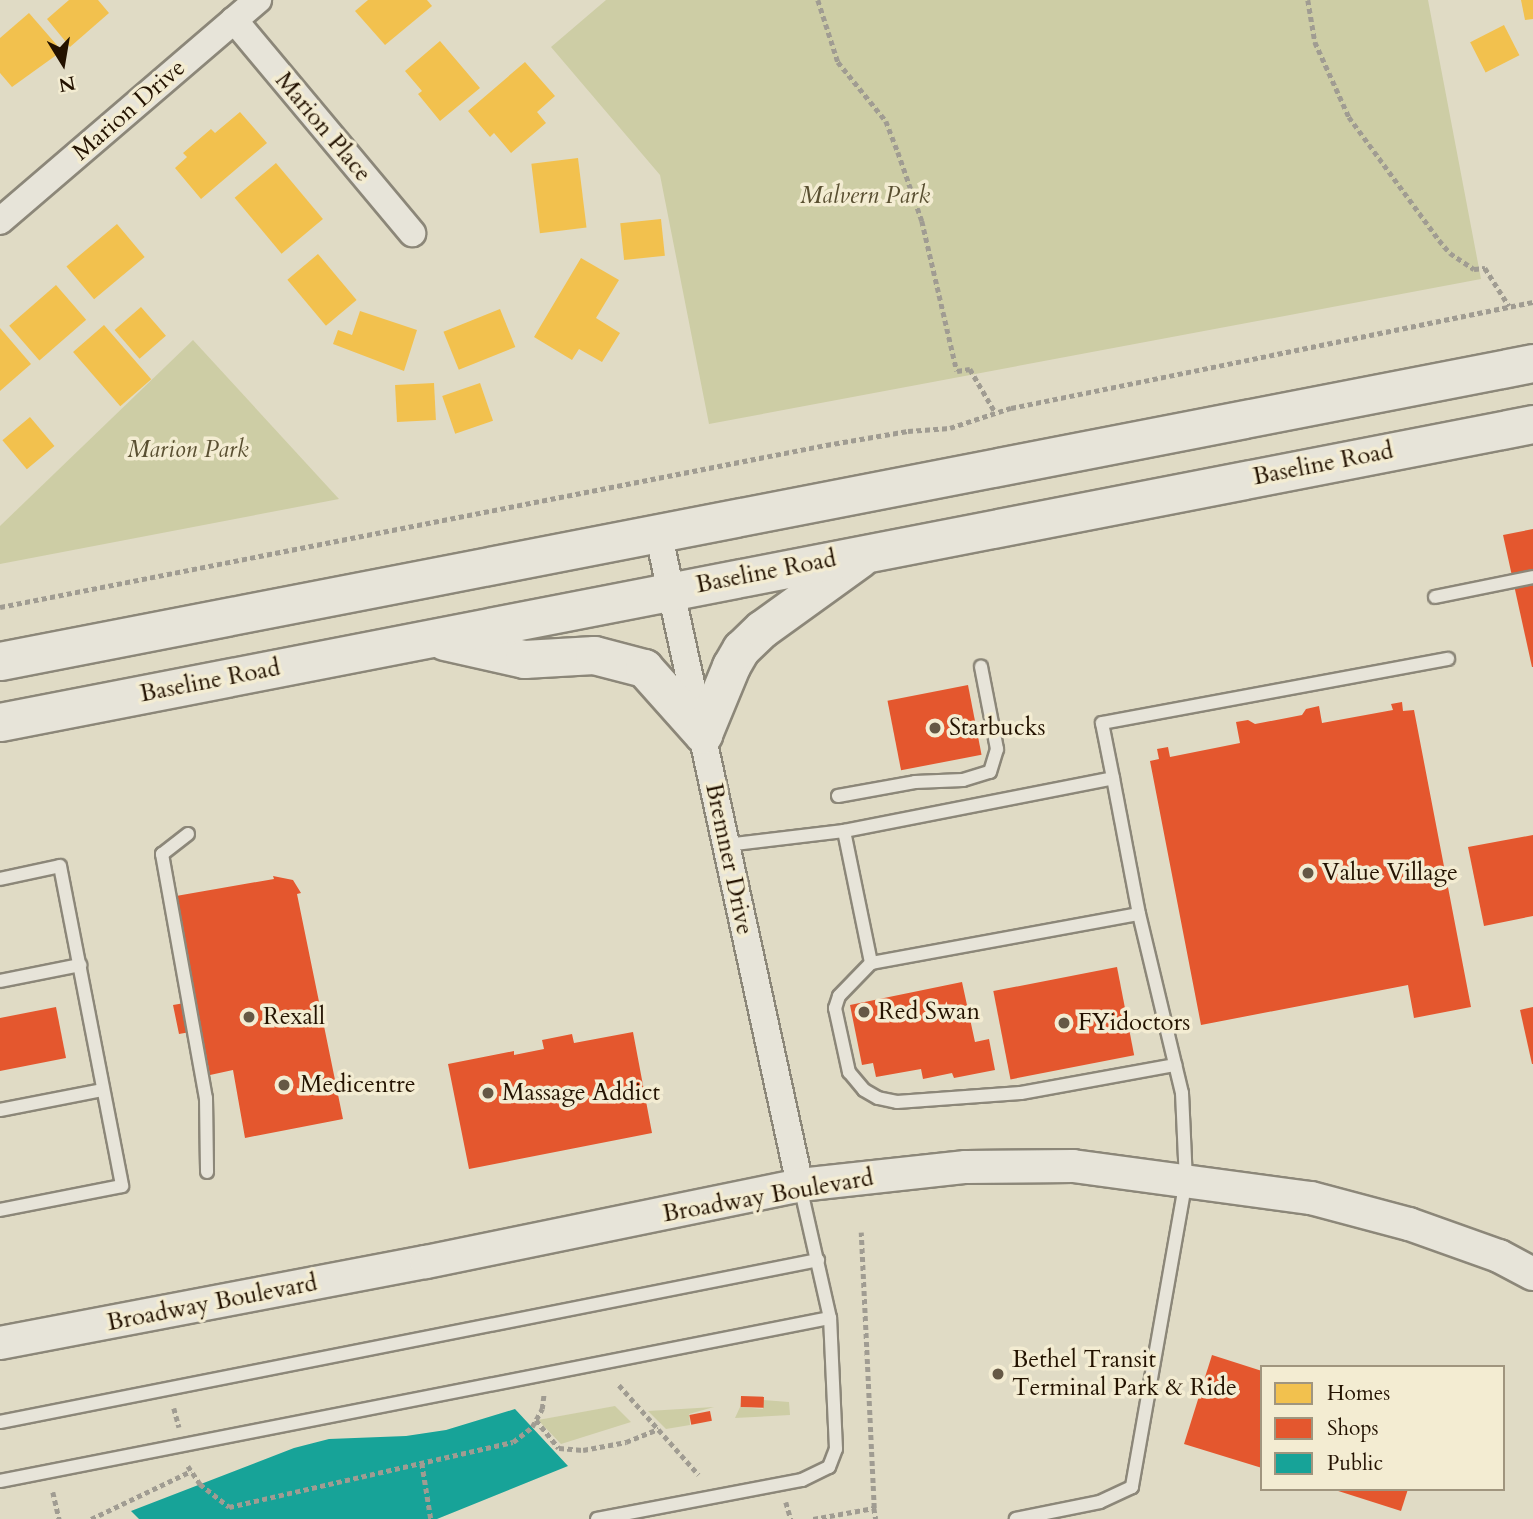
<!DOCTYPE html>
<style>
body{margin:0}
#map{position:relative;width:1533px;height:1519px;overflow:hidden;background:#e0dbc5;font-family:Cardo,serif}
div>[style]{position:absolute}
.green>*{inset:0;background:#cdcda5}
.homes>*{inset:0;background:#f2c14e;transform-origin:0 0}
.shops>*{inset:0;background:#e4572e;transform-origin:0 0}
.public>*{inset:0;background:#17a398}
.path>*{height:4.5px;margin-top:-2.25px;transform-origin:0;background:repeating-linear-gradient(90deg,#a09c92 0 5px,transparent 0 8.5px)}
.roads{filter:drop-shadow(2px 0 #8c8779) drop-shadow(-2px 0 #8c8779) drop-shadow(0 2px #8c8779) drop-shadow(0 -2px #8c8779)}
.service>*{height:12px;margin:-6px;padding:0 6px;transform-origin:6px;border-radius:6px;background:#e7e4d9}
.minor>*{height:26px;margin:-13px;padding:0 13px;transform-origin:13px;border-radius:13px;background:#e7e4d9}
.tertiary>*{height:32px;margin:-16px;padding:0 16px;transform-origin:16px;border-radius:16px;background:#e7e4d9}
.secondary>*{height:37px;margin:-18.5px;padding:0 18.5px;transform-origin:18.5px;border-radius:18.5px;background:#e7e4d9}
.dots>*{width:19px;height:19px;translate:-50% -50%;box-sizing:border-box;border:4px solid #f3ecd2;border-radius:50%}
span{translate:-50% -50%;white-space:nowrap;text-align:center;line-height:1.15;-webkit-text-stroke:7px #f3ecd2;paint-order:stroke}
.street-label{font-size:24px;color:#231200}
.park-label{font-size:24px;color:#594f31;font-style:italic}
.poi-label{font-size:24px;color:#231200}
.left{translate:0 -50%;text-align:left}
.legend{position:absolute;left:1260px;top:1365px;width:245px;height:126px;box-sizing:border-box;background:#f3ecd2;border:2px solid #a0957e;margin:0;padding:9px 12px;list-style:none;font-size:21px;color:#231200}
.legend li{display:flex;align-items:center;gap:14px;height:35px}
.legend b{width:35px;border:2px solid #a0957e}
.north{position:absolute;left:28px;top:28px;width:70px;height:70px;-webkit-text-stroke:5px #f3ecd2;paint-order:stroke;rotate:169deg;font-size:19px;font-weight:700;line-height:28px;text-align:center;color:#231200}
.north::after{content:'';display:block;margin:auto;width:24px;height:32px;background:#231200;clip-path:polygon(50% 0,100% 100%,50% 72%,0 100%)}
</style>
<div id="map">
<div class="green">
<i style="clip-path:polygon(606px 0,1428px 0,1481px 279px,709px 424px,660px 175px,551px 47px)"></i>
<i style="clip-path:polygon(193px 340px,339px 499px,0 564px,0 526px)"></i>
<i style="clip-path:polygon(763px 1400px,789px 1402px,790px 1415px,735px 1418px,740px 1407px,763px 1409px)"></i>
<i style="clip-path:polygon(615px 1406px,631px 1422px,561px 1444px,538px 1420px)"></i>
<i style="clip-path:polygon(714px 1407px,689px 1414px,690px 1425px,666px 1429px,648px 1411px)"></i>
</div>
<div class="homes">
<i style="clip-path:polygon(69px 0,98px 0,109px 13px,70px 47px,47px 19px)"></i>
<i style="clip-path:polygon(368px 0,427px 0,432px 6px,385px 45px,355px 11px)"></i>
<i style="clip-path:polygon(1521px 0,1533px 0,1533px 19px,1525px 20px)"></i>
<i style="clip-path:polygon(29px 13px,62px 51px,12px 87px,0 73px,0 38px)"></i>
<i style="left:1504px;top:25px;width:34px;height:38px;rotate:63deg"></i>
<i style="clip-path:polygon(440px 41px,480px 88px,440px 121px,418px 94px,422px 91px,405px 71px)"></i>
<i style="clip-path:polygon(525px 62px,555px 96px,537px 112px,546px 123px,511px 153px,494px 133px,490px 137px,468px 111px)"></i>
<i style="clip-path:polygon(240px 112px,267px 143px,201px 199px,175px 168px,187px 157px,183px 153px,211px 129px,215px 133px)"></i>
<i style="left:578px;top:158px;width:70px;height:47px;rotate:83deg"></i>
<i style="left:276px;top:163px;width:73px;height:54px;rotate:50deg"></i>
<i style="left:661px;top:219px;width:37px;height:41px;rotate:84deg"></i>
<i style="left:117px;top:224px;width:43px;height:66px;rotate:50deg"></i>
<i style="left:318px;top:254px;width:60px;height:40px;rotate:50deg"></i>
<i style="clip-path:polygon(581px 258px,619px 280px,596px 318px,620px 333px,602px 362px,579px 349px,572px 360px,534px 337px)"></i>
<i style="left:56px;top:285px;width:46px;height:62px;rotate:49deg"></i>
<i style="left:141px;top:307px;width:38px;height:35px;rotate:49deg"></i>
<i style="left:500px;top:309px;width:41px;height:61px;rotate:68deg"></i>
<i style="clip-path:polygon(360px 311px,417px 330px,404px 371px,333px 344px,338px 330px,352px 335px)"></i>
<i style="left:104px;top:325px;width:72px;height:41px;rotate:49deg"></i>
<i style="clip-path:polygon(0 328px,31px 364px,0 391px)"></i>
<i style="left:434px;top:383px;width:37px;height:39px;rotate:87deg"></i>
<i style="left:480px;top:383px;width:40px;height:40px;rotate:71deg"></i>
<i style="left:30px;top:417px;width:38px;height:36px;rotate:50deg"></i>
</div>
<div class="shops">
<i style="clip-path:polygon(1533px 529px,1533px 667px,1532px 667px,1503px 535px)"></i>
<i style="left:968px;top:685px;width:71px;height:82px;rotate:79deg"></i>
<i style="clip-path:polygon(1402px 702px,1403px 711px,1414px 710px,1471px 1007px,1414px 1018px,1408px 985px,1201px 1025px,1150px 761px,1159px 759px,1157px 749px,1168px 747px,1170px 757px,1240px 743px,1236px 722px,1248px 720px,1255px 724px,1302px 715px,1306px 709px,1319px 706px,1322px 723px,1393px 710px,1391px 704px)"></i>
<i style="clip-path:polygon(1533px 835px,1533px 916px,1484px 926px,1468px 847px)"></i>
<i style="clip-path:polygon(273px 876px,293px 880px,301px 893px,297px 894px,343px 1119px,245px 1138px,233px 1070px,210px 1075px,201px 1030px,179px 1034px,173px 1005px,196px 1001px,176px 896px,274px 879px)"></i>
<i style="left:1117px;top:967px;width:90px;height:126px;rotate:79deg"></i>
<i style="clip-path:polygon(962px 982px,975px 1042px,989px 1039px,995px 1070px,954px 1078px,952px 1073px,923px 1079px,921px 1069px,876px 1077px,873px 1063px,862px 1065px,850px 1005px)"></i>
<i style="clip-path:polygon(56px 1007px,66px 1058px,0 1071px,0 1018px)"></i>
<i style="clip-path:polygon(1533px 1007px,1533px 1064px,1532px 1064px,1520px 1010px)"></i>
<i style="clip-path:polygon(633px 1032px,652px 1133px,469px 1169px,448px 1064px,514px 1051px,514px 1055px,544px 1049px,542px 1040px,572px 1034px,574px 1043px)"></i>
<i style="clip-path:polygon(1212px 1355px,1262px 1371px,1262px 1468px,1184px 1444px)"></i>
<i style="left:741px;top:1396px;width:23px;height:11px;rotate:2deg"></i>
<i style="left:710px;top:1411px;width:10px;height:21px;rotate:79deg"></i>
<i style="clip-path:polygon(1332px 1489px,1408px 1489px,1401px 1511px)"></i>
</div>
<div class="public">
<i style="clip-path:polygon(515px 1409px,568px 1466px,437px 1519px,139px 1519px,131px 1511px,294px 1448px,329px 1439px,406px 1436px,446px 1430px)"></i>
</div>
<div class="path">
<i style="left:818px;top:0;width:65px;rotate:72.1deg"></i>
<i style="left:838px;top:62px;width:76px;rotate:50.9deg"></i>
<i style="left:886px;top:121px;width:33px;rotate:69deg"></i>
<i style="left:898px;top:152px;width:73px;rotate:70.8deg"></i>
<i style="left:922px;top:221px;width:154px;rotate:76.9deg"></i>
<i style="left:957px;top:371px;width:13px;rotate:-9deg"></i>
<i style="left:970px;top:369px;width:50px;rotate:59.8deg"></i>
<i style="left:1308px;top:0;width:43px;rotate:80.5deg"></i>
<i style="left:1315px;top:42px;width:82px;rotate:65.6deg"></i>
<i style="left:1349px;top:117px;width:152px;rotate:53.8deg"></i>
<i style="left:1439px;top:240px;width:17px;rotate:50deg"></i>
<i style="left:1450px;top:253px;width:29px;rotate:34deg"></i>
<i style="left:1474px;top:269px;width:11px;rotate:-5deg"></i>
<i style="left:1485px;top:268px;width:45px;rotate:57.7deg"></i>
<i style="left:0;top:607px;width:842px;rotate:-11.1deg"></i>
<i style="left:826px;top:445px;width:83px;rotate:-9.7deg"></i>
<i style="left:908px;top:431px;width:42px;rotate:-4.1deg"></i>
<i style="left:950px;top:428px;width:64px;rotate:-18.2deg"></i>
<i style="left:1011px;top:408px;width:533px;rotate:-11.48deg"></i>
<i style="left:619px;top:1385px;width:120px;rotate:48.4deg"></i>
<i style="left:174px;top:1408px;width:20px;rotate:75deg"></i>
<i style="left:536px;top:1420px;width:36px;rotate:51deg"></i>
<i style="left:559px;top:1448px;width:24px;rotate:5deg"></i>
<i style="left:583px;top:1450px;width:44px;rotate:-10.5deg"></i>
<i style="left:626px;top:1442px;width:35px;rotate:-22deg"></i>
<i style="left:422px;top:1463px;width:57px;rotate:80.9deg"></i>
<i style="left:188px;top:1466px;width:22px;rotate:56deg"></i>
<i style="left:200px;top:1484px;width:37px;rotate:38deg"></i>
<i style="left:229px;top:1507px;width:291px;rotate:-12.9deg"></i>
<i style="left:513px;top:1442px;width:24px;rotate:-38deg"></i>
<i style="left:532px;top:1427px;width:21px;rotate:-61deg"></i>
<i style="left:542px;top:1409px;width:16px;rotate:-83deg"></i>
<i style="left:53px;top:1492px;width:28px;rotate:77deg"></i>
<i style="left:786px;top:1502px;width:18px;rotate:74deg"></i>
<i style="left:874px;top:1508px;width:11px;rotate:80deg"></i>
<i style="left:91px;top:1519px;width:111px;rotate:-25.6deg"></i>
<i style="left:813px;top:1519px;width:62px;rotate:-10.2deg"></i>
<i style="left:874px;top:1508px;width:276px;rotate:-92.7deg"></i>
</div>
<div class="roads">
<div class="service">
<i style="left:1435px;top:597px;width:100px;rotate:-11.5deg"></i>
<i style="left:1113px;top:778px;width:56px;rotate:-101.3deg"></i>
<i style="left:1102px;top:723px;width:352px;rotate:-10.5deg"></i>
<i style="left:838px;top:796px;width:78px;rotate:-10.3deg"></i>
<i style="left:915px;top:782px;width:48px;rotate:-2.4deg"></i>
<i style="left:963px;top:780px;width:28px;rotate:-17deg"></i>
<i style="left:990px;top:772px;width:24px;rotate:-73deg"></i>
<i style="left:997px;top:749px;width:84px;rotate:-101deg"></i>
<i style="left:844px;top:831px;width:274px;rotate:-11.1deg"></i>
<i style="left:1113px;top:778px;width:138px;rotate:79.2deg"></i>
<i style="left:188px;top:834px;width:33px;rotate:142deg"></i>
<i style="left:162px;top:854px;width:248px;rotate:79.8deg"></i>
<i style="left:206px;top:1098px;width:74px;rotate:89.2deg"></i>
<i style="left:726px;top:845px;width:119px;rotate:-6.8deg"></i>
<i style="left:844px;top:831px;width:135px;rotate:78.4deg"></i>
<i style="left:871px;top:963px;width:272px;rotate:-10.4deg"></i>
<i style="left:1139px;top:914px;width:184px;rotate:76.5deg"></i>
<i style="left:1182px;top:1093px;width:87px;rotate:87.4deg"></i>
<i style="left:1186px;top:1180px;width:312px;rotate:100deg"></i>
<i style="left:1132px;top:1487px;width:35px;rotate:155deg"></i>
<i style="left:1100px;top:1502px;width:86px;rotate:168.6deg"></i>
<i style="left:0;top:879px;width:61px;rotate:-12.2deg"></i>
<i style="left:60px;top:866px;width:326px;rotate:79deg"></i>
<i style="left:122px;top:1186px;width:124px;rotate:168.9deg"></i>
<i style="left:871px;top:963px;width:46px;rotate:134.1deg"></i>
<i style="left:839px;top:996px;width:13px;rotate:108deg"></i>
<i style="left:835px;top:1008px;width:66px;rotate:77.7deg"></i>
<i style="left:849px;top:1072px;width:23px;rotate:50deg"></i>
<i style="left:864px;top:1090px;width:16px;rotate:30deg"></i>
<i style="left:878px;top:1098px;width:19px;rotate:12deg"></i>
<i style="left:897px;top:1102px;width:124px;rotate:-4.2deg"></i>
<i style="left:1021px;top:1093px;width:157px;rotate:-10.3deg"></i>
<i style="left:0;top:981px;width:82px;rotate:-11.3deg"></i>
<i style="left:0;top:1110px;width:105px;rotate:-11deg"></i>
<i style="left:0;top:1422px;width:834px;rotate:-11.2deg"></i>
<i style="left:0;top:1481px;width:846px;rotate:-11.11deg"></i>
<i style="left:597px;top:1519px;width:209px;rotate:-10.8deg"></i>
<i style="left:802px;top:1480px;width:30px;rotate:-26deg"></i>
<i style="left:829px;top:1467px;width:19px;rotate:-69deg"></i>
<i style="left:836px;top:1449px;width:131px;rotate:-92.6deg"></i>
<i style="left:830px;top:1318px;width:135px;rotate:-102.8deg"></i>
</div>
<div class="minor">
<i style="left:234px;top:20px;width:278px;rotate:50.1deg"></i>
<i style="left:0;top:221px;width:340px;rotate:-40.6deg"></i>
<i style="left:658px;top:532px;width:668px;rotate:77.73deg"></i>
</div>
<div class="tertiary">
<i style="left:0;top:1343px;width:434px;rotate:-10.8deg"></i>
<i style="left:426px;top:1262px;width:382px;rotate:-11.6deg"></i>
<i style="left:800px;top:1185px;width:167px;rotate:-6.2deg"></i>
<i style="left:966px;top:1167px;width:107px;rotate:-0.5deg"></i>
<i style="left:1073px;top:1166px;width:240px;rotate:7.7deg"></i>
<i style="left:1311px;top:1198px;width:101px;rotate:14.9deg"></i>
<i style="left:1409px;top:1224px;width:96px;rotate:19.6deg"></i>
<i style="left:1499px;top:1256px;width:38px;rotate:28deg"></i>
</div>
<div class="secondary">
<i style="left:444px;top:641px;width:82px;rotate:12.7deg"></i>
<i style="left:524px;top:659px;width:70px;rotate:-3.3deg"></i>
<i style="left:594px;top:655px;width:52px;rotate:14.6deg"></i>
<i style="left:644px;top:668px;width:89px;rotate:48.2deg"></i>
<i style="left:703px;top:734px;width:74px;rotate:-67.6deg"></i>
<i style="left:731px;top:666px;width:20px;rotate:-60deg"></i>
<i style="left:741px;top:649px;width:29px;rotate:-44deg"></i>
<i style="left:762px;top:629px;width:120px;rotate:-35.8deg"></i>
<i style="left:0;top:661px;width:1562px;rotate:-11deg"></i>
<i style="left:0;top:722px;width:1562px;rotate:-11deg"></i>
</div>
</div>
<div class="dots">
<i style="left:935px;top:728px;background:#655845"></i>
<i style="left:1308px;top:873px;background:#655845"></i>
<i style="left:864px;top:1012px;background:#655845"></i>
<i style="left:249px;top:1017px;background:#655845"></i>
<i style="left:1064px;top:1023px;background:#655845"></i>
<i style="left:284px;top:1085px;background:#655845"></i>
<i style="left:488px;top:1093px;background:#655845"></i>
<i style="left:998px;top:1374px;background:#655845"></i>
</div>
<div class="street-label">
<span style="left:129px;top:110px;rotate:-41deg">Marion Drive</span>
<span style="left:323px;top:127px;rotate:50deg">Marion Place</span>
<span style="left:1323px;top:464px;rotate:-11deg">Baseline Road</span>
<span style="left:766px;top:572px;rotate:-11deg">Baseline Road</span>
<span style="left:210px;top:681px;rotate:-11deg">Baseline Road</span>
<span style="left:729px;top:859px;rotate:78deg">Bremner Drive</span>
<span style="left:768px;top:1196px;rotate:-10deg">Broadway Boulevard</span>
<span style="left:212px;top:1303px;rotate:-11deg">Broadway Boulevard</span>
</div>
<div class="park-label">
<span style="left:865px;top:196px">Malvern Park</span>
<span style="left:188px;top:450px">Marion Park</span>
</div>
<div class="poi-label">
<span class="left" style="left:949px;top:728px">Starbucks</span>
<span class="left" style="left:1322px;top:873px">Value Village</span>
<span class="left" style="left:878px;top:1012px">Red Swan</span>
<span class="left" style="left:263px;top:1017px">Rexall</span>
<span class="left" style="left:1078px;top:1023px">FYidoctors</span>
<span class="left" style="left:300px;top:1085px">Medicentre</span>
<span class="left" style="left:502px;top:1093px">Massage Addict</span>
<span class="left" style="left:1012px;top:1374px">Bethel Transit<br>Terminal Park &amp; Ride</span>
</div>
<ul class="legend">
<li><b style="height:19px;background:#f2c14e"></b>Homes</li>
<li><b style="height:19px;background:#e4572e"></b>Shops</li>
<li><b style="height:19px;background:#17a398"></b>Public</li>
</ul>
<div class="north">N</div>
</div>
